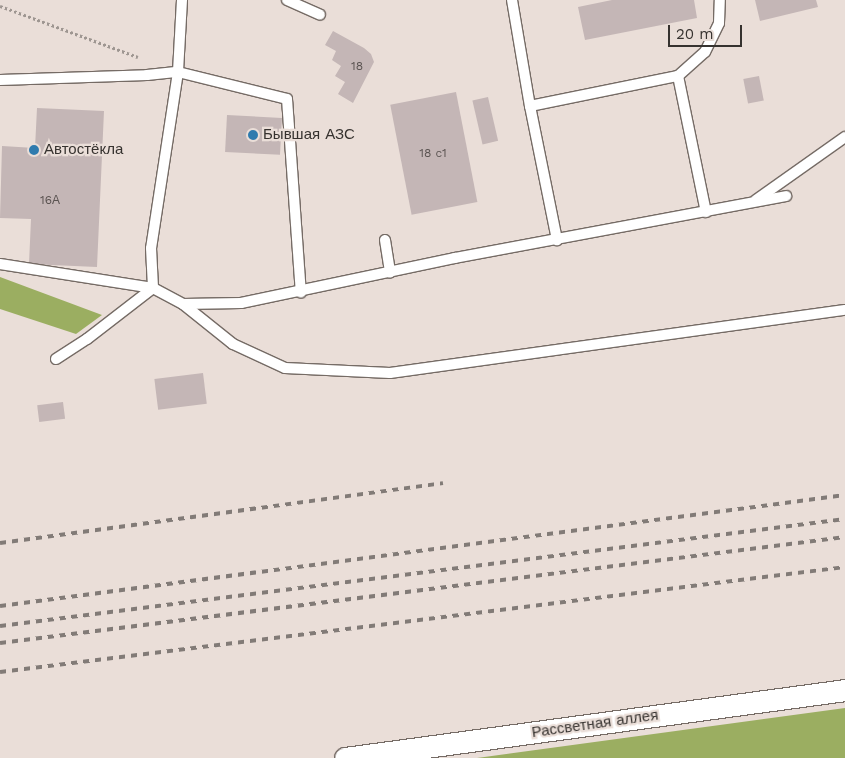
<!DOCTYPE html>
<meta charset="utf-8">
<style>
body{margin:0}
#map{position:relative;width:845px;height:758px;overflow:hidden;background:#eaded8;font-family:"Work Sans",sans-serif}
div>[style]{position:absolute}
.forest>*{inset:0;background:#9bae61}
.building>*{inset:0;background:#c4b6b6;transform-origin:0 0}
.path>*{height:3px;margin-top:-1.5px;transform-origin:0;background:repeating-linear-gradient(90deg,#9e9691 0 2.5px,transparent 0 5px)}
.roads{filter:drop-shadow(1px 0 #756b65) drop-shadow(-1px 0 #756b65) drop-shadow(0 1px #756b65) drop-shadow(0 -1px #756b65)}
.service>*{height:10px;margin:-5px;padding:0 5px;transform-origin:5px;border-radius:5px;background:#fff}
.minor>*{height:21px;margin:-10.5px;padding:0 10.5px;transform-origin:10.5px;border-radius:10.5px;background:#fff}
.rail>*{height:4px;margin-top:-2px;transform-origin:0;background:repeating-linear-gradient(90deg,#827b77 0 6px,transparent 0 12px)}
.dots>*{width:14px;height:14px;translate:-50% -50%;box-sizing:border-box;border:2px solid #eaded8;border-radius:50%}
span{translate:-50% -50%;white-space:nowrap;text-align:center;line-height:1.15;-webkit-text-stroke:4.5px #eaded8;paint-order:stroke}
.number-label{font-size:12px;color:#5a5351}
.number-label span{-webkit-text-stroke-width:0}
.poi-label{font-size:15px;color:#36322f}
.left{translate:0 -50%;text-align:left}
.street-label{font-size:15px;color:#36322f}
.scale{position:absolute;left:668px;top:25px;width:74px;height:22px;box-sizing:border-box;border:2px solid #36322f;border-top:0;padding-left:6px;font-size:15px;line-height:18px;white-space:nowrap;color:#36322f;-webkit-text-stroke:4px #eaded8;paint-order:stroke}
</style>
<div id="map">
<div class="forest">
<i style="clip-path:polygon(0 277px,102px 315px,76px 334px,0 309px)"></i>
<i style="clip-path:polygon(845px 708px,845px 758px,477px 758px)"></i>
</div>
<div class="building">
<i style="clip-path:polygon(612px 0,694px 0,697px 18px,585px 40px,578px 7px)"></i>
<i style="clip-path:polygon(755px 0,816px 0,818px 7px,760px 21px)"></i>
<i style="clip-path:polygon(333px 31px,364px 48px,371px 54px,374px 62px,353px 103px,338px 94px,345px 82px,335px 76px,341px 66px,332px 60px,336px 51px,325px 45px)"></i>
<i style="left:759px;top:76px;width:25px;height:16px;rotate:79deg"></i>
<i style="left:456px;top:92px;width:112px;height:67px;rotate:79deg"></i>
<i style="left:488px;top:97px;width:45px;height:16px;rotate:77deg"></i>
<i style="clip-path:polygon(37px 108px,104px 111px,97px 267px,29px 264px,31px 219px,0 218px,2px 146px,35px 148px)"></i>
<i style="left:227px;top:115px;width:55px;height:37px;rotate:3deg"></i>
<i style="left:203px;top:373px;width:31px;height:49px;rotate:83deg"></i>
<i style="left:63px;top:402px;width:17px;height:26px;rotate:83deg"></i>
</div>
<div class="path">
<i style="left:0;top:6px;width:147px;rotate:20.3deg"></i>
</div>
<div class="roads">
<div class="service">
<i style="left:182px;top:0;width:72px;rotate:93.2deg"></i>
<i style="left:178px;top:72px;width:178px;rotate:98.7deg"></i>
<i style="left:151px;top:248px;width:40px;rotate:87.1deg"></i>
<i style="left:153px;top:288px;width:34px;rotate:28deg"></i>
<i style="left:183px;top:304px;width:58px;rotate:-1deg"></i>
<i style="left:241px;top:303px;width:219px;rotate:-11.9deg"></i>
<i style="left:455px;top:258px;width:337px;rotate:-10.6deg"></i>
<i style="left:287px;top:0;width:36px;rotate:24deg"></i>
<i style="left:512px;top:0;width:108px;rotate:80.4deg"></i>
<i style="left:530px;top:106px;width:137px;rotate:78.6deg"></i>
<i style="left:678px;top:76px;width:139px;rotate:78.4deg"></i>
<i style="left:0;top:80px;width:147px;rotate:-1.9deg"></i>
<i style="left:147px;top:75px;width:31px;rotate:-6deg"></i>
<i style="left:178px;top:72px;width:112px;rotate:13.9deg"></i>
<i style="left:287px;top:99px;width:194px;rotate:85.9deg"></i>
<i style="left:530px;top:106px;width:151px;rotate:-11.5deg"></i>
<i style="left:678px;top:76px;width:36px;rotate:-42deg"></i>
<i style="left:705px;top:52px;width:32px;rotate:-64deg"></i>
<i style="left:719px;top:23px;width:23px;rotate:-88deg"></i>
<i style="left:756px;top:200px;width:109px;rotate:-35.3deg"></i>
<i style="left:385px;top:240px;width:33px;rotate:81deg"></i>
<i style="left:0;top:264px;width:155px;rotate:8.9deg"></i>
<i style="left:183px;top:304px;width:64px;rotate:38.7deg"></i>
<i style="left:233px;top:344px;width:57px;rotate:24.8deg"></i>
<i style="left:285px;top:368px;width:105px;rotate:2.7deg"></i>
<i style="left:390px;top:373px;width:459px;rotate:-7.9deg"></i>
<i style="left:56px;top:359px;width:37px;rotate:-33deg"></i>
<i style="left:87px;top:339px;width:83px;rotate:-37.7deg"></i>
</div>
<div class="minor">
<i style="left:345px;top:758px;width:505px;rotate:-7.74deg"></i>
</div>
</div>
<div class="rail">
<i style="left:0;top:543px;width:447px;rotate:-7.7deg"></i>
<i style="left:0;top:606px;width:852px;rotate:-7.48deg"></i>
<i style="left:0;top:626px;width:852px;rotate:-7.22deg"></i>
<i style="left:0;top:643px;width:852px;rotate:-7.15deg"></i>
<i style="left:0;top:672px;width:851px;rotate:-7.08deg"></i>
</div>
<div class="dots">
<i style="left:253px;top:135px;background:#2f7bae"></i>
<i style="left:34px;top:150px;background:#2f7bae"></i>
</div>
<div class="number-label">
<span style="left:357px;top:67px">18</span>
<span style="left:433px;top:154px">18 c1</span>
<span style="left:50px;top:201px">16А</span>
</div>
<div class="poi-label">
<span class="left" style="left:263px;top:135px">Бывшая АЗС</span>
<span class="left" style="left:44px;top:150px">Автостёкла</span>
</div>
<div class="street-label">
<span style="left:595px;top:724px;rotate:-8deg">Рассветная аллея</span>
</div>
<div class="scale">20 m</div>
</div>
